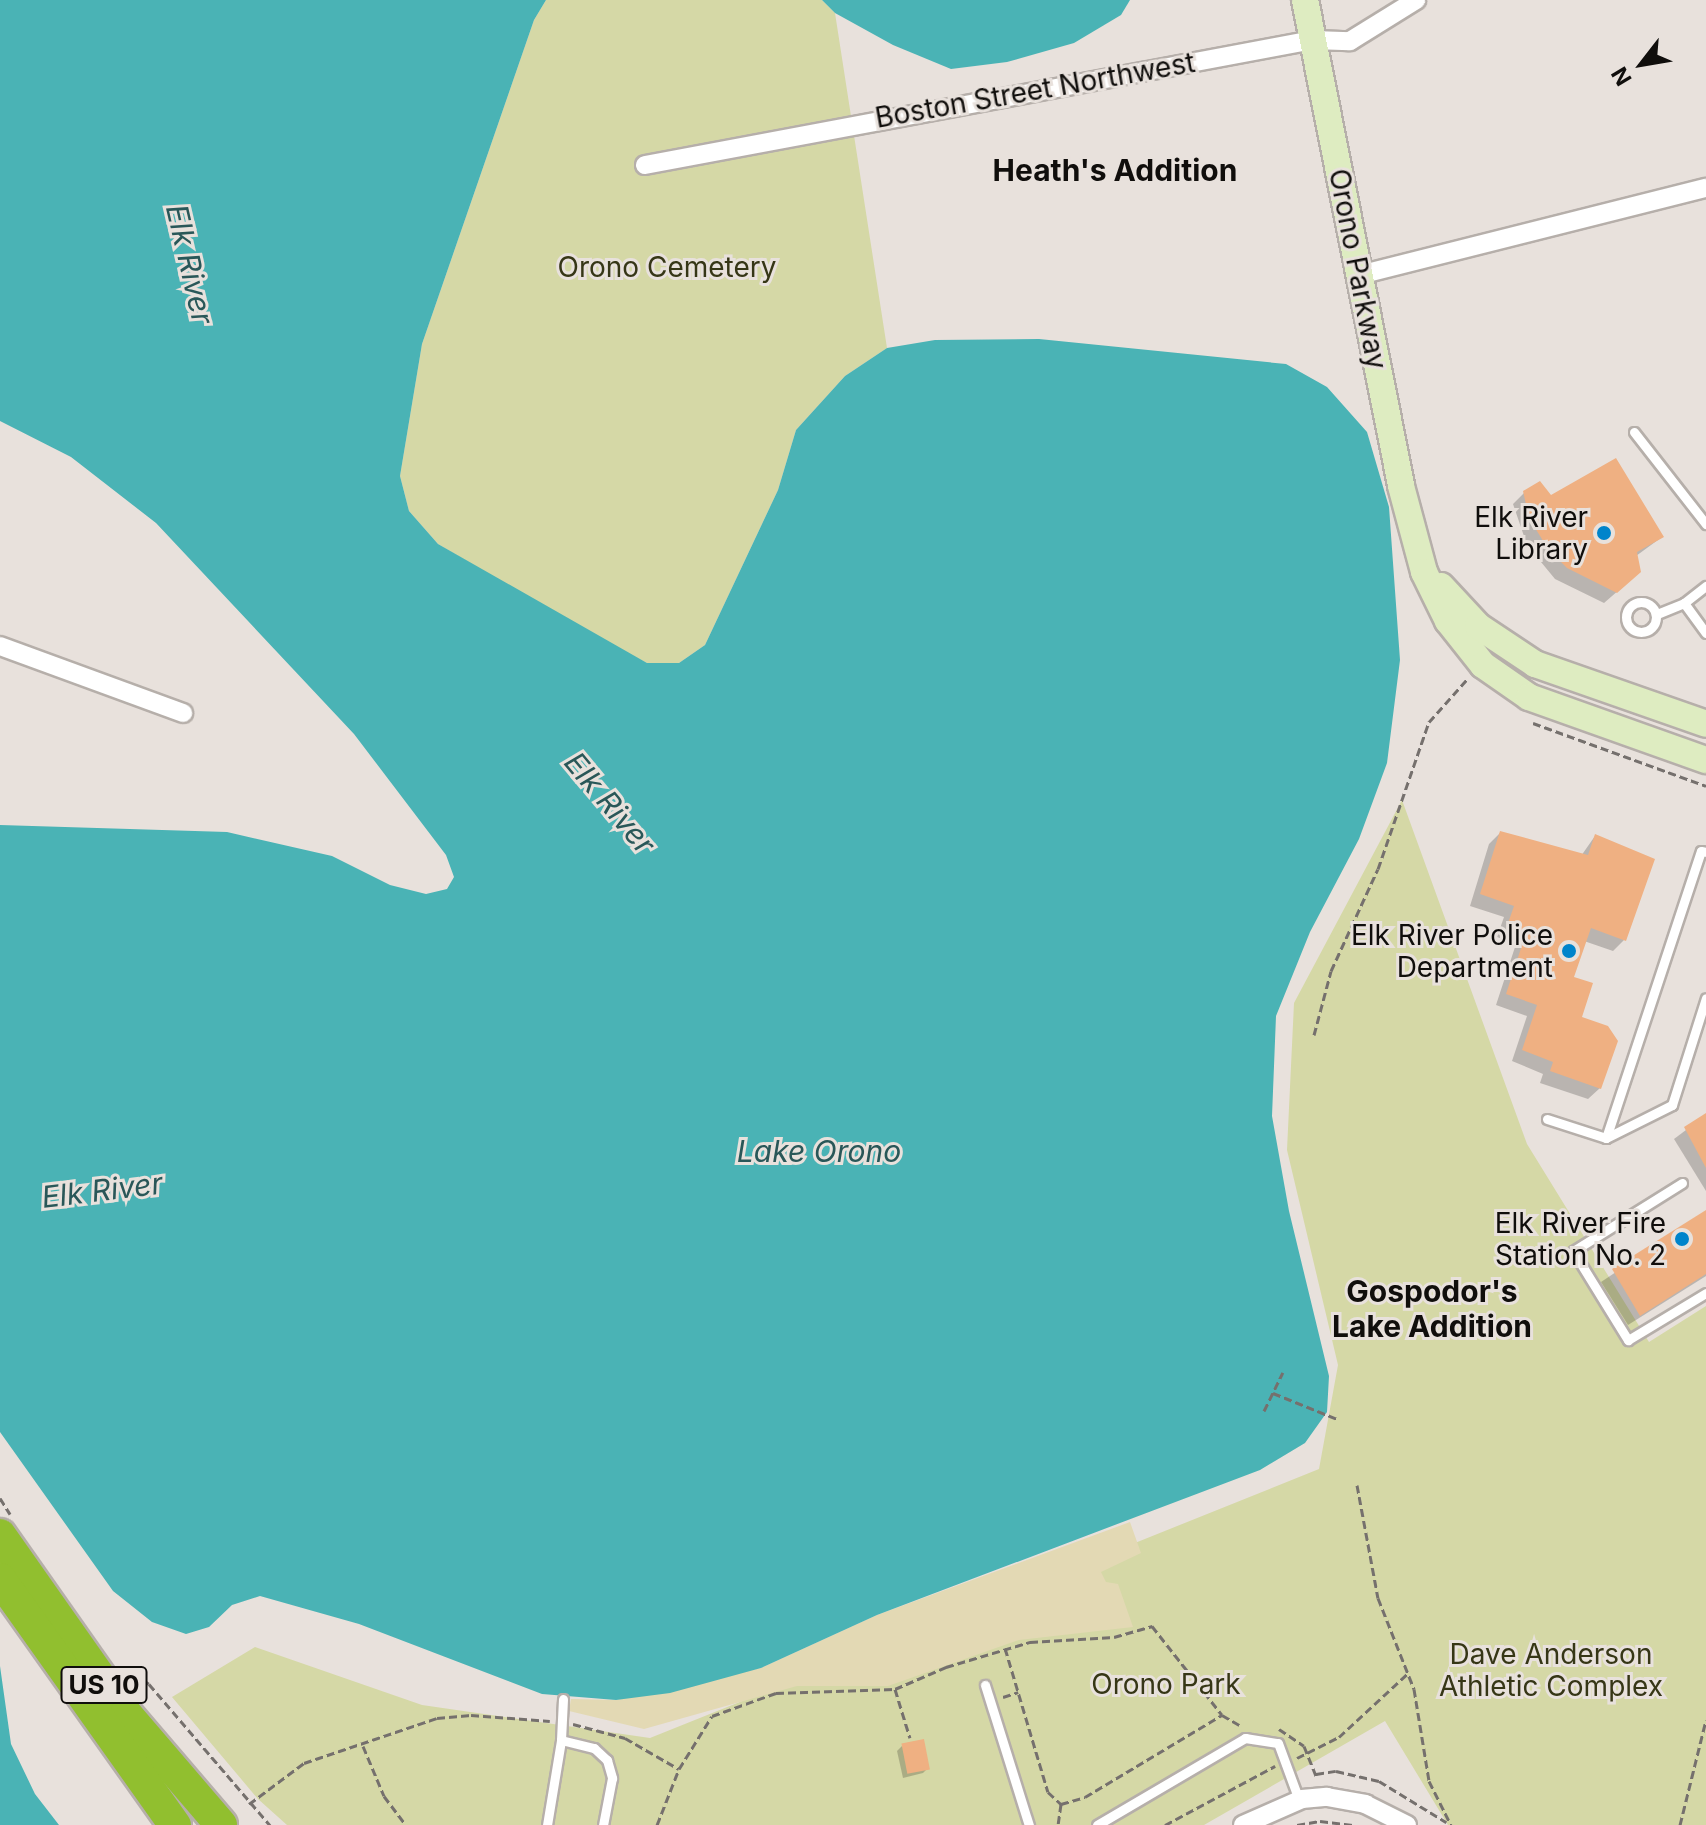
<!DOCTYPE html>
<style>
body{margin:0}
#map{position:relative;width:1706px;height:1825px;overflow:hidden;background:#e8e1dc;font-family:Inter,sans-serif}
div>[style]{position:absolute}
.green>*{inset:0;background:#d5d8a6}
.sand>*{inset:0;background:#e3d9b4}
.water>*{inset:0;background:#4ab3b5}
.shadow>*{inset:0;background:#0003}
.building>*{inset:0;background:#efb082;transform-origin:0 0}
.path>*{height:3px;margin-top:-1.5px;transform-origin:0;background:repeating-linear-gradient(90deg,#75706d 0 8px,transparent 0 12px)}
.roads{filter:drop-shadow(2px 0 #b6afaa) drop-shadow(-2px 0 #b6afaa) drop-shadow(0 2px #b6afaa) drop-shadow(0 -2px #b6afaa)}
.lane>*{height:9px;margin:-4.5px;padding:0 4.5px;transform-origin:4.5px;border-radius:4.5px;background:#fff}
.lane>.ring{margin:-4.5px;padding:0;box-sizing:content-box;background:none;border:9px solid #fff;border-radius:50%}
.street>*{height:18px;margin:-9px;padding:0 9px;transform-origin:9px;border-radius:9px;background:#fff}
.secondary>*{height:26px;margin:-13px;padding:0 13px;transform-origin:13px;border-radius:13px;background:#deecc1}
.highway>*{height:32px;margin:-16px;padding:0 16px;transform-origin:16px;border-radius:16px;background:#91bf2f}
.dots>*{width:22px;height:22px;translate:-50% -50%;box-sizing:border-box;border:4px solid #e8e1dc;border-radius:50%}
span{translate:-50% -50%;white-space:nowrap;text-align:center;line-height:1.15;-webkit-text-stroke:6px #e8e1dc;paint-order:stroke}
.shield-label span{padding:2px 6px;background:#e8e1dc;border:2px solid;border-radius:6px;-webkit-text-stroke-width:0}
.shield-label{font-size:26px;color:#100e0c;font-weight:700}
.street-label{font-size:28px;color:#100e0c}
.park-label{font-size:28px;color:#363616}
.poi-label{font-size:28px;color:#100e0c}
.right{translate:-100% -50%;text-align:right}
.neighbourhood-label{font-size:30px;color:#100e0c;font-weight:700}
.water-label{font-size:30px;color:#295758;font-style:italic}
.north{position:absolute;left:1602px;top:24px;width:80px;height:80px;-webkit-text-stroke:6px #e8e1dc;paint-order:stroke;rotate:239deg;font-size:22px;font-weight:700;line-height:32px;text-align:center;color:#100e0c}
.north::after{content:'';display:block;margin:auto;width:28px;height:36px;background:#100e0c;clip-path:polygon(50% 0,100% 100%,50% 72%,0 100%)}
</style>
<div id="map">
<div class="green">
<i style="clip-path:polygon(546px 0,822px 0,835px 13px,887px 348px,845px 376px,796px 430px,778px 490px,705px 645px,679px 663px,647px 663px,600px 640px,438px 544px,409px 511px,400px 476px,422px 344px,534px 20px)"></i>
<i style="clip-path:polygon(1402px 800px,1527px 1144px,1649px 1342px,1706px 1306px,1706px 1825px,1448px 1825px,1385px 1721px,1204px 1825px,287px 1825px,258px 1799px,172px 1697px,255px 1647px,422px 1705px,650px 1738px,1319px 1469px,1338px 1365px,1287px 1150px,1294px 1003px)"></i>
</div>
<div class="sand">
<i style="clip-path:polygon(1130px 1522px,1141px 1553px,1101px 1572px,1106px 1582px,1118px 1584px,1133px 1627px,1019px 1640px,888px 1686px,797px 1686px,644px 1729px,569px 1711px,571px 1699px,616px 1700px,761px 1668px,877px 1615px)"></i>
</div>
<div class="water">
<i style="clip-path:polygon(0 0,546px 0,534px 20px,422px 344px,400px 476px,409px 511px,438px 544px,647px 663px,679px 663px,705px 645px,778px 490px,796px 430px,845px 376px,887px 348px,935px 340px,1039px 339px,1286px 364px,1327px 387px,1367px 432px,1389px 507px,1400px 660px,1387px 763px,1359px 839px,1310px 932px,1276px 1016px,1272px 1116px,1289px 1211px,1329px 1376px,1327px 1412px,1305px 1443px,1260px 1470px,877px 1615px,761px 1668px,670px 1693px,616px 1700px,542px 1694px,359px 1624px,260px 1596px,232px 1605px,209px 1627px,186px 1634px,152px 1622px,113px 1591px,0 1432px,0 825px,227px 832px,332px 856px,390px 885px,426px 894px,447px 889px,454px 877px,446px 855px,354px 734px,156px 523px,71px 457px,0 421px)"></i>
<i style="clip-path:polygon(822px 0,1130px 0,1121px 15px,1074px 43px,1007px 62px,951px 69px,893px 45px,835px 13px)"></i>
<i style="clip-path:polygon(0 1666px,11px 1744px,35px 1794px,59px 1825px,0 1825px)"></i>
</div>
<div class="shadow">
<i style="clip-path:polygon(1524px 493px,1550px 497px,1662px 537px,1636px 556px,1627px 583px,1604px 603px,1555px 579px,1527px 545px,1513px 504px)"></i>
<i style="clip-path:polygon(1500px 833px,1581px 856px,1595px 836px,1624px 940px,1613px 951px,1584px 941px,1572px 978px,1600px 1088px,1588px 1099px,1540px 1083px,1543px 1074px,1512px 1061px,1527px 1016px,1496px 1005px,1516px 944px,1497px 937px,1504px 917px,1470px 906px,1489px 844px)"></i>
<i style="clip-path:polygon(1706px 1115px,1706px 1191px,1674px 1139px)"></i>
<i style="clip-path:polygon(1706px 1212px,1706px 1276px,1628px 1325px,1601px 1282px)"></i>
<i style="clip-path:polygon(903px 1745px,928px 1768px,923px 1773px,903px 1778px,897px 1751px)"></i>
</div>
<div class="building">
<i style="clip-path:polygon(1616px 458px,1664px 537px,1637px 552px,1641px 572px,1617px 593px,1567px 568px,1548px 549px,1529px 518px,1523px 491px,1540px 481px,1551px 495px)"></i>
<i style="clip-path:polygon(1500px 831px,1588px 855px,1595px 834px,1655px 859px,1626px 941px,1591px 928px,1574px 977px,1593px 983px,1582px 1017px,1608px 1026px,1618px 1041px,1601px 1089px,1550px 1071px,1553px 1062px,1522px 1050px,1537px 1005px,1506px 994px,1526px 933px,1507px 926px,1514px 906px,1480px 894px)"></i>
<i style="clip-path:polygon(1706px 1113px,1706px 1168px,1684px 1127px)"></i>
<i style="clip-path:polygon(1706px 1210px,1706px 1274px,1640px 1316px,1612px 1269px)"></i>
<i style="left:924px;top:1739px;width:31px;height:23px;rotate:79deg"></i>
</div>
<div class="path">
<i style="left:1533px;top:723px;width:184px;rotate:20deg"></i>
<i style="left:1314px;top:1035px;width:66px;rotate:-75.1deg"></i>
<i style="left:1331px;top:971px;width:112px;rotate:-65.3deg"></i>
<i style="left:1378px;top:869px;width:156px;rotate:-70.9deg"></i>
<i style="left:1429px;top:722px;width:59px;rotate:-48.4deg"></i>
<i style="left:1273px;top:1393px;width:69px;rotate:22.1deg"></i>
<i style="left:1264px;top:1411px;width:43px;rotate:-64deg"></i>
<i style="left:1357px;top:1485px;width:115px;rotate:79.5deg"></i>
<i style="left:1378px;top:1598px;width:98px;rotate:68.4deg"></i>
<i style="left:1414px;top:1689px;width:93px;rotate:80.7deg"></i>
<i style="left:1429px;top:1781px;width:49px;rotate:63.4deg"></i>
<i style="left:0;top:1498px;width:19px;rotate:58deg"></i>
<i style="left:1005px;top:1648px;width:150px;rotate:73.4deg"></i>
<i style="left:1048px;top:1792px;width:18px;rotate:43deg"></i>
<i style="left:1061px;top:1804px;width:21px;rotate:98deg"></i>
<i style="left:124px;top:1667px;width:30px;rotate:34deg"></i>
<i style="left:149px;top:1684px;width:186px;rotate:49.4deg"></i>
<i style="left:895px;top:1689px;width:51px;rotate:73deg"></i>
<i style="left:1003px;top:1697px;width:16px;rotate:-18deg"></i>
<i style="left:573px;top:1724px;width:54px;rotate:15.1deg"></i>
<i style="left:625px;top:1738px;width:62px;rotate:29.9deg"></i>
<i style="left:1279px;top:1729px;width:30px;rotate:34deg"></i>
<i style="left:1304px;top:1746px;width:35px;rotate:68deg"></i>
<i style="left:363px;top:1746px;width:54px;rotate:67.2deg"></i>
<i style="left:384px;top:1796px;width:36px;rotate:53deg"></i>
<i style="left:1297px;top:1758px;width:47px;rotate:-26.6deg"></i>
<i style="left:1339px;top:1737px;width:93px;rotate:-42.8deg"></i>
<i style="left:1316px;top:1774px;width:20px;rotate:-9deg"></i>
<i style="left:1336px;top:1771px;width:44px;rotate:13.1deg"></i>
<i style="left:1379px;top:1781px;width:79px;rotate:31.5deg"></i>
<i style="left:249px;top:1804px;width:69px;rotate:-36.7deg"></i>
<i style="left:304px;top:1763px;width:140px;rotate:-18.7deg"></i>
<i style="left:437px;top:1718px;width:34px;rotate:-5deg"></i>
<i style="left:471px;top:1715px;width:79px;rotate:4.3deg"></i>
<i style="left:1061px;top:1804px;width:25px;rotate:-16deg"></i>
<i style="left:1085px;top:1797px;width:160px;rotate:-30.9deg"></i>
<i style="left:657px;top:1825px;width:60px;rotate:-68.6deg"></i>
<i style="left:679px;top:1769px;width:62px;rotate:-58.1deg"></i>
<i style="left:712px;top:1716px;width:68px;rotate:-19.8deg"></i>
<i style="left:776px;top:1693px;width:119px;rotate:-1.9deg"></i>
<i style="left:895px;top:1689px;width:56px;rotate:-23.3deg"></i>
<i style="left:946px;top:1667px;width:88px;rotate:-16.6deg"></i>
<i style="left:1030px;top:1642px;width:84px;rotate:-3.4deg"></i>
<i style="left:1114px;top:1637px;width:40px;rotate:-16deg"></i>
<i style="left:1152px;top:1626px;width:113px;rotate:51.8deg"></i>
<i style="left:1222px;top:1715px;width:20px;rotate:30deg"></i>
<i style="left:1165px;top:1825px;width:125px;rotate:-28.2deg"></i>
<i style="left:1297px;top:1825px;width:23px;rotate:-10deg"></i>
<i style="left:1320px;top:1821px;width:35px;rotate:7deg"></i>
<i style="left:1680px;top:1825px;width:108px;rotate:-76.1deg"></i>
</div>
<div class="roads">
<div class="lane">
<i style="left:1634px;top:432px;width:117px;rotate:52deg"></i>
<i class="ring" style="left:1626px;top:602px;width:21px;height:21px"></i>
<i style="left:1684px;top:603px;width:37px;rotate:54deg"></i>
<i style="left:1657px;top:614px;width:29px;rotate:-22deg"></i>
<i style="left:1684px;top:603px;width:28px;rotate:-38deg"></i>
<i style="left:1547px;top:1119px;width:62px;rotate:17.9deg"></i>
<i style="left:1606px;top:1138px;width:74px;rotate:-26.6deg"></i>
<i style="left:1672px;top:1105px;width:112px;rotate:-72.4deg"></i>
<i style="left:1606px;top:1138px;width:302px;rotate:-71.7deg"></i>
<i style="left:1701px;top:851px;width:5px;rotate:11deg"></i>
<i style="left:1682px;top:1183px;width:128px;rotate:148deg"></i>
<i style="left:1573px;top:1251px;width:105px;rotate:58.3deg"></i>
<i style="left:1628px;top:1340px;width:91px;rotate:-31.1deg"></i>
<i style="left:985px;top:1685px;width:147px;rotate:72.6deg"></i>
<i style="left:561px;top:1740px;width:41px;rotate:-87.2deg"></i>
<i style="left:547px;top:1825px;width:86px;rotate:-80.6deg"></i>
<i style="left:561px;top:1740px;width:34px;rotate:14deg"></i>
<i style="left:594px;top:1748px;width:18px;rotate:43deg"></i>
<i style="left:607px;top:1760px;width:19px;rotate:74deg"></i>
<i style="left:612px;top:1778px;width:48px;rotate:100.8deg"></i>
<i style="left:1097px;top:1825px;width:172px;rotate:-30.4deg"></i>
<i style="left:1245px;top:1738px;width:33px;rotate:9deg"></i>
<i style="left:1278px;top:1743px;width:61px;rotate:69.8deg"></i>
</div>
<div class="street">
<i style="left:645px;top:165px;width:680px;rotate:-10.6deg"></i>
<i style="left:1313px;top:40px;width:37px;rotate:2deg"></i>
<i style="left:1350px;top:41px;width:78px;rotate:-31.8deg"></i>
<i style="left:1359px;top:275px;width:358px;rotate:-14.1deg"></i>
<i style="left:0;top:646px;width:195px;rotate:20.1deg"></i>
<i style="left:1243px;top:1825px;width:64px;rotate:-23.8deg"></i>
<i style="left:1302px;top:1799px;width:25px;rotate:-5deg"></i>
<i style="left:1327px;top:1797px;width:39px;rotate:10deg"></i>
<i style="left:1365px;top:1804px;width:47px;rotate:26.6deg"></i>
</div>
<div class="secondary">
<i style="left:1305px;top:0;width:495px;rotate:78.8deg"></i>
<i style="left:1401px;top:486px;width:89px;rotate:75deg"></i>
<i style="left:1424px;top:572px;width:55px;rotate:63.9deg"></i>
<i style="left:1448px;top:621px;width:56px;rotate:51.5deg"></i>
<i style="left:1483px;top:665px;width:56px;rotate:34.8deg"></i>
<i style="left:1529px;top:697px;width:188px;rotate:19.6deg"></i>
<i style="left:1441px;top:586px;width:54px;rotate:47.2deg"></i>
<i style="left:1478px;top:626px;width:69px;rotate:33.7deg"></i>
<i style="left:1535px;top:664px;width:181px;rotate:19.3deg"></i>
</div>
<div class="highway">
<i style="left:0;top:1535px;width:219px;rotate:54.9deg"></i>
<i style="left:126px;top:1714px;width:146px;rotate:49.4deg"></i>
<i style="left:0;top:1579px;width:302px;rotate:54.6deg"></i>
</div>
</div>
<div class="dots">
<i style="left:1604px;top:533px;background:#0084cb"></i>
<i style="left:1569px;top:951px;background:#0084cb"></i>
<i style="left:1682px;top:1239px;background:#0084cb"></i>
</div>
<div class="shield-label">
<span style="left:104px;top:1685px">US 10</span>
</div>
<div class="street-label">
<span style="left:1035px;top:90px;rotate:-10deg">Boston Street Northwest</span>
<span style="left:1358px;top:269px;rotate:79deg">Orono Parkway</span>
</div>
<div class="park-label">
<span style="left:667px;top:267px">Orono Cemetery</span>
<span style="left:1551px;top:1670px">Dave Anderson<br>Athletic Complex</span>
<span style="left:1166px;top:1684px">Orono Park</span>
</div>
<div class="poi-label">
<span class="right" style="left:1588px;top:533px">Elk River<br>Library</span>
<span class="right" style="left:1553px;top:951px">Elk River Police<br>Department</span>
<span class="right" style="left:1666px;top:1239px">Elk River Fire<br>Station No. 2</span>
</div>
<div class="neighbourhood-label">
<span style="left:1115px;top:170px">Heath's Addition</span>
<span style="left:1432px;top:1308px">Gospodor's<br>Lake Addition</span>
</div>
<div class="water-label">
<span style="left:190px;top:264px;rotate:77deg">Elk River</span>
<span style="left:610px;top:803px;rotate:50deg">Elk River</span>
<span style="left:819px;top:1151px">Lake Orono</span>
<span style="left:102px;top:1190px;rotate:-7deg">Elk River</span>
</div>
<div class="north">N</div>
</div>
